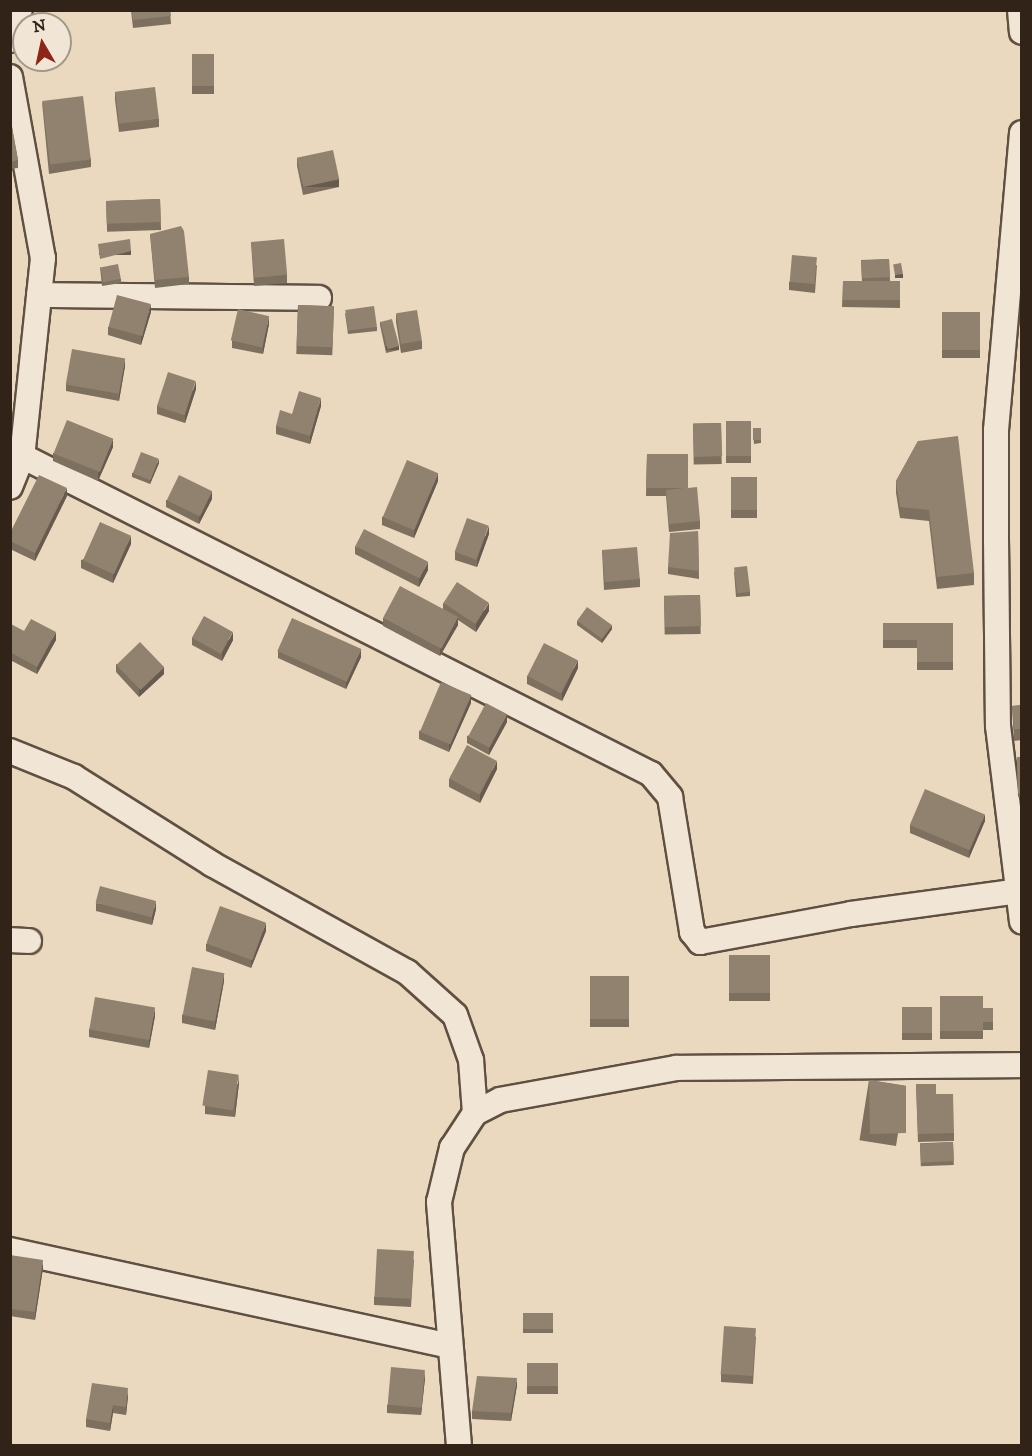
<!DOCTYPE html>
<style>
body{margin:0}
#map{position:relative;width:1032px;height:1456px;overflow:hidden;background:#ead9bf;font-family:"IM FELL DW Pica",serif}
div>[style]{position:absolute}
.roads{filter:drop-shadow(2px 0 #5f5042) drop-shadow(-2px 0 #5f5042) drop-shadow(0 2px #5f5042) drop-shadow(0 -2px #5f5042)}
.street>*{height:24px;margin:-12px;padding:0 12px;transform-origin:12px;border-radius:12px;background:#f1e6d5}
.wall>*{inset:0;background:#7d705f;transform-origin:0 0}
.shaded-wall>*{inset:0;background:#665b4e;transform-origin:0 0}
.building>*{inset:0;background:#91826f;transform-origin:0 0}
span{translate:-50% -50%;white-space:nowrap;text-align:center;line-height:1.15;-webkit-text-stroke:4.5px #f1e6d5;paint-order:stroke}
.frame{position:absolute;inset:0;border:12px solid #312318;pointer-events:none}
.north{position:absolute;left:12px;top:12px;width:60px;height:60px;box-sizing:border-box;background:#f1e6d5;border:2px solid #a49889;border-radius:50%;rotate:351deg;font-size:16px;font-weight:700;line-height:24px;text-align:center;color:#312318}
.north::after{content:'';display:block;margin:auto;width:21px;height:27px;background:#8f2418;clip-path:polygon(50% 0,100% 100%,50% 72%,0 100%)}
</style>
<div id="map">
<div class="roads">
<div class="street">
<i style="left:1020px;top:10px;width:22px;rotate:85deg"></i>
<i style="left:10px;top:40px;width:32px;rotate:-72deg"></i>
<i style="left:10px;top:77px;width:184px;rotate:79.7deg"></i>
<i style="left:43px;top:258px;width:200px;rotate:96deg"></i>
<i style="left:22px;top:457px;width:32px;rotate:112deg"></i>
<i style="left:1022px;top:133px;width:298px;rotate:95deg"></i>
<i style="left:996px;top:430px;width:109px;rotate:90deg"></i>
<i style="left:996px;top:539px;width:187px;rotate:89.4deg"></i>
<i style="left:998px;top:726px;width:197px;rotate:83deg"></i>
<i style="left:39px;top:295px;width:280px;rotate:0.6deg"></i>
<i style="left:10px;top:450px;width:718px;rotate:26.81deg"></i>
<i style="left:651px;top:774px;width:30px;rotate:50deg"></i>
<i style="left:670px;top:797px;width:137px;rotate:80.7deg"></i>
<i style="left:692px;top:932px;width:13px;rotate:51deg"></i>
<i style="left:700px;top:942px;width:154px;rotate:-10.5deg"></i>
<i style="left:851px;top:914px;width:169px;rotate:-7.8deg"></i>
<i style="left:10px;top:751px;width:69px;rotate:22.1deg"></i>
<i style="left:74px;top:777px;width:163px;rotate:32.2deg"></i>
<i style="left:212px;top:864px;width:223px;rotate:29deg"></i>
<i style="left:407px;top:972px;width:64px;rotate:41.9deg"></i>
<i style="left:455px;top:1015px;width:48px;rotate:70.4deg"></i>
<i style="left:471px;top:1060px;width:53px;rotate:85.7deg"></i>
<i style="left:10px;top:940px;width:19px;rotate:3deg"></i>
<i style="left:10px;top:1250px;width:449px;rotate:12.3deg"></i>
<i style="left:459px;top:1446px;width:245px;rotate:-94.7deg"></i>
<i style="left:439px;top:1202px;width:56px;rotate:-76.5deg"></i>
<i style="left:452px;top:1148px;width:42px;rotate:-56.7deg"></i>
<i style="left:475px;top:1113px;width:28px;rotate:-27deg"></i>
<i style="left:500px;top:1100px;width:179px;rotate:-10.3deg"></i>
<i style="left:676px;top:1068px;width:346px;rotate:-0.5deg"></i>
</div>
</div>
<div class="wall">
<i style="clip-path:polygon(131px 10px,170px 10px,171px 24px,133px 28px)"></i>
<i style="left:192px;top:54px;width:22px;height:40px"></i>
<i style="clip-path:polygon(115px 92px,159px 119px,159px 127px,119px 132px,115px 100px)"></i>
<i style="clip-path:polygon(42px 102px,91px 159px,91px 167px,49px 174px)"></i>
<i style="clip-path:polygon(10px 116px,18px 160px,18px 168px,10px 169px)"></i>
<i style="clip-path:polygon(297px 158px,339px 187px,303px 195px,297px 166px)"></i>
<i style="left:160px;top:199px;width:31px;height:54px;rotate:88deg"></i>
<i style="clip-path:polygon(10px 208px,12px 221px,12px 229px,10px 229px)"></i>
<i style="clip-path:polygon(150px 234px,189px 277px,189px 284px,155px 288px)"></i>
<i style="clip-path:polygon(251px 242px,287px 275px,287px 283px,254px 286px)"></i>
<i style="clip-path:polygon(889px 259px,890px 281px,900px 281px,900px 308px,842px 307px,843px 281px,862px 281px,861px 260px)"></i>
<i style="clip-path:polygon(817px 265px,815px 293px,789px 290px,789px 282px)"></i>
<i style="clip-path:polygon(100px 267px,121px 279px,121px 283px,102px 286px)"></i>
<i style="left:298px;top:305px;width:36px;height:49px;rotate:2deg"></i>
<i style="clip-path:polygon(151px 312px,141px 345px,108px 335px,108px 327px)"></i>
<i style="left:942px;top:312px;width:38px;height:46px"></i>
<i style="clip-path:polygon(345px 313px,377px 327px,377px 331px,348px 334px)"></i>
<i style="clip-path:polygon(396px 314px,422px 341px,422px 349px,401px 353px,396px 322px)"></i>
<i style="clip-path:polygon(380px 321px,399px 350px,386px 353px,380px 325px)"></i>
<i style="clip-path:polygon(269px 324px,263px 354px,232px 348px,232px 340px)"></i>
<i style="clip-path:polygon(125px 366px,119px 401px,66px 391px,66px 384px)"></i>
<i style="clip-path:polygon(196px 389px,185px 423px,157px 414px,157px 406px)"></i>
<i style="clip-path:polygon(321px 406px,310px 444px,276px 434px,276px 426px,292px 414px)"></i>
<i style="left:726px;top:421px;width:25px;height:42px"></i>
<i style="left:721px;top:423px;width:41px;height:28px;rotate:89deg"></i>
<i style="clip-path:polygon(753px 428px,761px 428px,761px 443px,754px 444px)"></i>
<i style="clip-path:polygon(918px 441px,974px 573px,974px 585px,937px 589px,929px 521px,900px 518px,896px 493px,896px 481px)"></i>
<i style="clip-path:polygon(113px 447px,98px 481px,53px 461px,53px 453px)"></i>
<i style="clip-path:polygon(647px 454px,688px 488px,700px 521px,700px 529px,669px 532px,666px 496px,646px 496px)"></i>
<i style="clip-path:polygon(159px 463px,150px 484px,132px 477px,132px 473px)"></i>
<i style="left:731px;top:477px;width:26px;height:41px"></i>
<i style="clip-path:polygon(438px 481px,414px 538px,382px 525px,382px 517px)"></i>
<i style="clip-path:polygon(67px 496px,35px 561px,10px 549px,10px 533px)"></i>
<i style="clip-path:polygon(212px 499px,199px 524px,166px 507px,166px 500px)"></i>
<i style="clip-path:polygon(698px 531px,699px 579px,668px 574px,668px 567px)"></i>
<i style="clip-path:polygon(489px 534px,477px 567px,455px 560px,455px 552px)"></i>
<i style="clip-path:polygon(131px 544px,113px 583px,81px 568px,81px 560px)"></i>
<i style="clip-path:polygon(355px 546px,428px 570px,419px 587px,355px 554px)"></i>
<i style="clip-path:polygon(602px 550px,640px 579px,640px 587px,604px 590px)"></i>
<i style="clip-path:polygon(734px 571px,750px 592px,750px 596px,736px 597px)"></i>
<i style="left:700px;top:595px;width:39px;height:36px;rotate:89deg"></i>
<i style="clip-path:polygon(443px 603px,489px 611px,476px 632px,458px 620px,458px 625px,440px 656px,383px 626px,383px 618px,443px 609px)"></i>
<i style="clip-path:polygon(577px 621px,612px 629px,602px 643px,577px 625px)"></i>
<i style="clip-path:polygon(883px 623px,953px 623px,953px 670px,917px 670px,917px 648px,883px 648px)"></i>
<i style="clip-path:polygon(10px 626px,24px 631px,56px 640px,37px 674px,10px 660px)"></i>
<i style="clip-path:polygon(192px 638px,233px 640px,222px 661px,192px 645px)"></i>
<i style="clip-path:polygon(278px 651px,361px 657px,346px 689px,278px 658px)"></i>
<i style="clip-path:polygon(116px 664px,164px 674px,139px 697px,116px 672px)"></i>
<i style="clip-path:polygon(578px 668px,562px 701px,527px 684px,527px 676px)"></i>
<i style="clip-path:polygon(471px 703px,449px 752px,419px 739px,419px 731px)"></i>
<i style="clip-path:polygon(1022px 705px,1022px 740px,1014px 741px,1012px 706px)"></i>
<i style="clip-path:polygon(507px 722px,489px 755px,467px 743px,467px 736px)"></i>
<i style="clip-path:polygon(1017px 757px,1022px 757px,1022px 796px,1018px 797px)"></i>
<i style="clip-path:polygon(497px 769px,480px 803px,449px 787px,449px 779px)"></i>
<i style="clip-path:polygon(985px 821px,969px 858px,910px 833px,910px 825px)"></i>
<i style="clip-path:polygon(96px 903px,156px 909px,152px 925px,96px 911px)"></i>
<i style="clip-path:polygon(266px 931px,251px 968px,206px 951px,206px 944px)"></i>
<i style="left:729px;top:955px;width:41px;height:46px"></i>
<i style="left:590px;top:976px;width:39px;height:51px"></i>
<i style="clip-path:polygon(224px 981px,215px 1030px,182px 1023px,182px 1015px)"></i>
<i style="clip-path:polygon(940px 996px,983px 1008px,993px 1008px,993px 1030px,983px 1030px,983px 1039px,940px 1039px)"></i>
<i style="left:902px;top:1007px;width:30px;height:33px"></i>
<i style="clip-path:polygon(155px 1016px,149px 1048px,89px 1037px,89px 1029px)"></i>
<i style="left:869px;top:1080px;width:37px;height:61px;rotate:9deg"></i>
<i style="clip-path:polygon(239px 1083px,235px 1117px,205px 1114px,205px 1106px)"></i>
<i style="clip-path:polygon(916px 1084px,954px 1133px,954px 1141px,918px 1142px)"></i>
<i style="left:953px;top:1142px;width:23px;height:33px;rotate:88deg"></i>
<i style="clip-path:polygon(10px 1255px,43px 1268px,35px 1320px,10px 1316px)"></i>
<i style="clip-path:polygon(414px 1259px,411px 1307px,374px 1305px,374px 1297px)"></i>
<i style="left:553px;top:1313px;width:20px;height:30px;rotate:90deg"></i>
<i style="clip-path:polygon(756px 1336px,753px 1384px,721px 1382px,721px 1374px)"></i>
<i style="left:527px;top:1363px;width:31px;height:31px"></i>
<i style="clip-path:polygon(425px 1378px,421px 1415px,387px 1413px,387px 1405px)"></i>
<i style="clip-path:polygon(517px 1385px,511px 1421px,472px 1419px,472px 1411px)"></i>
<i style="clip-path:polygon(128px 1396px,126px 1415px,113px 1413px,110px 1431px,86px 1427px,86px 1419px)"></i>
</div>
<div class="shaded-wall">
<i style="left:339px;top:179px;width:8px;height:37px;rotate:90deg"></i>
<i style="left:131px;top:251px;width:4px;height:32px;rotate:90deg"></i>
<i style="left:903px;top:274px;width:4px;height:8px;rotate:90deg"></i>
<i style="clip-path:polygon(151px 304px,151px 312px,141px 345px,141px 337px)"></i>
<i style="clip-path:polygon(269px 316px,269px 324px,263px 354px,263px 347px)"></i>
<i style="left:399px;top:346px;width:4px;height:13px;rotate:90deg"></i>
<i style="clip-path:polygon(125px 358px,125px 366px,119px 401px,119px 393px)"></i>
<i style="clip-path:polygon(196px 381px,196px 389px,185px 423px,185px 415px)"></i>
<i style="clip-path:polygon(321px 398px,321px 406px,310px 444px,310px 436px)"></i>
<i style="clip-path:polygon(113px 439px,113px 447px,98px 481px,98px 473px)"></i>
<i style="clip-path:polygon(159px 459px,159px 463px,150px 484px,150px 480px)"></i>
<i style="clip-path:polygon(438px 473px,438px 481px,414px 538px,414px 531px)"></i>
<i style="clip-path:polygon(67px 488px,67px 496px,35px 561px,35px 553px)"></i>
<i style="clip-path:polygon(212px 491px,212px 499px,199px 524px,199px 516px)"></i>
<i style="clip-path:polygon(489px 526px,489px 534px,477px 567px,477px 559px)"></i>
<i style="clip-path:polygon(131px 536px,131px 544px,113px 583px,113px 575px)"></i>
<i style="clip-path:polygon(428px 562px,428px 570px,419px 587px,419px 579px)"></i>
<i style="clip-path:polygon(489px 603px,489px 611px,476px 632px,476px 624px)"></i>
<i style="clip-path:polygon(458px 617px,458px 625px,440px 656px,440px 649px)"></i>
<i style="clip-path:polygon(612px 625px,612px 629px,602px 643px,602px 639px)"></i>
<i style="clip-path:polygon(56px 632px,56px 640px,37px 674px,37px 667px)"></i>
<i style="clip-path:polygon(233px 632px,233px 640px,222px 661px,222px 653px)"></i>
<i style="clip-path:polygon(361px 649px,361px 657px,346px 689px,346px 681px)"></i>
<i style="clip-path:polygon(578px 660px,578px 668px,562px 701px,562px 693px)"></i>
<i style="clip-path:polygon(164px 667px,164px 674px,139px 697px,139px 689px)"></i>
<i style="clip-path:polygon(471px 695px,471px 703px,449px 752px,449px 744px)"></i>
<i style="clip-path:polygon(507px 714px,507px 722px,489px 755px,489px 747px)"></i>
<i style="clip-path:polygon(497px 761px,497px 769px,480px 803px,480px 795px)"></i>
<i style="clip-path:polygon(985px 814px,985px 821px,969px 858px,969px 851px)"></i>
<i style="clip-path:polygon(156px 901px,156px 909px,152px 925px,152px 917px)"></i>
<i style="clip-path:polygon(266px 923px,266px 931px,251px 968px,251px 961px)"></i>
<i style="clip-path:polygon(224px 973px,224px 981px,215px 1030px,215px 1022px)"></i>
<i style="clip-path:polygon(155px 1008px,155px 1016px,149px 1048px,149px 1040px)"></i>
<i style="clip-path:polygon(239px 1075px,239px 1083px,235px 1117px,235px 1109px)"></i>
<i style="clip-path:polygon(43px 1260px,43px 1268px,35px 1320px,35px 1312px)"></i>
<i style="clip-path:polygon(425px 1370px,425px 1378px,421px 1415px,421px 1407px)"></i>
<i style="clip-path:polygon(517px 1378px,517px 1385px,511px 1421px,511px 1413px)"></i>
<i style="clip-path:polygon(128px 1388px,128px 1396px,126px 1415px,126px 1407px)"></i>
<i style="clip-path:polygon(113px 1405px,113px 1413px,110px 1431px,110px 1423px)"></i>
</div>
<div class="building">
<i style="clip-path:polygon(132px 10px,170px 10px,171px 16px,133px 20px)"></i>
<i style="left:192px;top:54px;width:22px;height:32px"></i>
<i style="left:155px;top:87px;width:32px;height:40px;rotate:83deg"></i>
<i style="left:83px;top:96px;width:64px;height:41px;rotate:83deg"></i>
<i style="clip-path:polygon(10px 116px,18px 160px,10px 162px)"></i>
<i style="left:333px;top:150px;width:30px;height:37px;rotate:78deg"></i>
<i style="left:160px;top:199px;width:23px;height:54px;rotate:88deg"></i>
<i style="clip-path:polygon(181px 226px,184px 231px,189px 277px,155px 280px,150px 234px)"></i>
<i style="clip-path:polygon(130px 239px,131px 251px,100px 259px,98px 244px)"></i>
<i style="left:284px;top:239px;width:36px;height:33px;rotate:85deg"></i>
<i style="left:792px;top:255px;width:25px;height:27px;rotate:5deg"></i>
<i style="left:889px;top:259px;width:18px;height:28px;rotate:87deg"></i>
<i style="left:901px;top:263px;width:11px;height:8px;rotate:80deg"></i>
<i style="left:118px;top:264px;width:15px;height:18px;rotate:79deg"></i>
<i style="left:843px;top:281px;width:57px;height:19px"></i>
<i style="left:117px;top:295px;width:35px;height:33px;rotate:15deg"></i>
<i style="left:298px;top:305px;width:36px;height:41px;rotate:2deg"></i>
<i style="left:374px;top:306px;width:21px;height:29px;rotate:82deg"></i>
<i style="left:238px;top:309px;width:32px;height:32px;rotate:13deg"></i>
<i style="left:417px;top:310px;width:31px;height:21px;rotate:81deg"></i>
<i style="left:942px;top:312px;width:38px;height:38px"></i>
<i style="left:392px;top:319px;width:28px;height:12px;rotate:75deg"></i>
<i style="left:72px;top:349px;width:54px;height:36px;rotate:10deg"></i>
<i style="left:168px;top:372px;width:29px;height:36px;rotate:18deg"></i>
<i style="clip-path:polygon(299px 391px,321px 398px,310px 436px,276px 426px,280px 410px,292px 414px)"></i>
<i style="left:67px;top:420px;width:50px;height:36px;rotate:22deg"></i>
<i style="left:726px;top:421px;width:25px;height:35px"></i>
<i style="left:721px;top:423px;width:33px;height:28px;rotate:88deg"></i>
<i style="left:753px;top:428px;width:8px;height:12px"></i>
<i style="clip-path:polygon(958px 436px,974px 573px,937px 577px,929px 510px,900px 507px,896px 481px,918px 441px)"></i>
<i style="left:141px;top:452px;width:19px;height:23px;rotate:21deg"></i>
<i style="clip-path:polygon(647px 454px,688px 454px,688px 488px,697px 487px,700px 521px,669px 524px,666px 490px,684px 488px,646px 488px)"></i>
<i style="left:407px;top:460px;width:34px;height:62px;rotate:23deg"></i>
<i style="clip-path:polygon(39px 475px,67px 488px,35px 553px,10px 541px,10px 533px)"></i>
<i style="left:179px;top:475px;width:37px;height:28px;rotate:26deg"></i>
<i style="left:731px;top:477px;width:26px;height:33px"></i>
<i style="left:467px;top:518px;width:23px;height:36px;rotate:20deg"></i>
<i style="left:100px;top:522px;width:34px;height:42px;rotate:24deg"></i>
<i style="left:364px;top:529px;width:72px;height:19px;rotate:27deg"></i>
<i style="clip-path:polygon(698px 531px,699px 571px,668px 567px,670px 533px)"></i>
<i style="left:637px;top:547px;width:32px;height:35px;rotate:85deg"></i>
<i style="left:747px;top:566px;width:26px;height:13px;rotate:83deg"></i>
<i style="left:457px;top:582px;width:38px;height:25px;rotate:33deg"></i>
<i style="left:400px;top:586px;width:66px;height:36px;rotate:28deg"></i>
<i style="left:700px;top:595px;width:31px;height:36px;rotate:88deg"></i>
<i style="left:587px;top:607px;width:31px;height:17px;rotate:36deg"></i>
<i style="left:204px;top:616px;width:33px;height:25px;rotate:29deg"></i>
<i style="left:292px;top:618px;width:76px;height:36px;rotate:24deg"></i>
<i style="clip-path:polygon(31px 619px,56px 632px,37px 667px,10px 652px,10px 626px,11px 624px,24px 631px)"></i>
<i style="clip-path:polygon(883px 623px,953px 623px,953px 662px,917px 662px,917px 640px,883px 640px)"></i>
<i style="left:140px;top:642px;width:35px;height:33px;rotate:46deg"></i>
<i style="left:544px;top:643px;width:38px;height:37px;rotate:27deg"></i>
<i style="left:441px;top:682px;width:33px;height:54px;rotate:23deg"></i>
<i style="left:486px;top:703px;width:24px;height:38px;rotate:28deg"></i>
<i style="clip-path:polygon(1022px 705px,1022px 729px,1014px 729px,1012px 706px)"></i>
<i style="left:467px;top:745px;width:34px;height:38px;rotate:28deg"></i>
<i style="clip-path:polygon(1017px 757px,1022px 757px,1022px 793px,1018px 793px)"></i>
<i style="left:925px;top:789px;width:65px;height:39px;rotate:23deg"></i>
<i style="left:100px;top:886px;width:58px;height:17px;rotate:15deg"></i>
<i style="left:220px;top:906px;width:49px;height:40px;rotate:20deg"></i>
<i style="left:729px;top:955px;width:41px;height:38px"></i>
<i style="left:192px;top:967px;width:33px;height:49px;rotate:11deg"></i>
<i style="left:590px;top:976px;width:39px;height:43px"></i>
<i style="clip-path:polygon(940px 996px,983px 996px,983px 1008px,993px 1008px,993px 1022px,983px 1022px,983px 1031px,940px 1031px)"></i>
<i style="left:95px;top:997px;width:61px;height:33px;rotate:10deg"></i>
<i style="left:902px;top:1007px;width:30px;height:26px"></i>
<i style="left:208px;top:1070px;width:31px;height:36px;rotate:9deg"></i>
<i style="clip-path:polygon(869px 1080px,906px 1086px,906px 1133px,870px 1134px)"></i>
<i style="clip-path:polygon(916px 1084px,936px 1084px,936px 1094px,953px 1094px,954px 1133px,918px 1134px)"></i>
<i style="left:953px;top:1142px;width:19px;height:33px;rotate:87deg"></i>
<i style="left:377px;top:1249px;width:37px;height:48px;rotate:3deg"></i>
<i style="clip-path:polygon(10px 1255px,43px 1260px,35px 1312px,10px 1309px)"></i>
<i style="left:553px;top:1313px;width:16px;height:30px;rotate:90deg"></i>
<i style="left:724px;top:1326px;width:32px;height:48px;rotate:4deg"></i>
<i style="left:527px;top:1363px;width:31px;height:23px"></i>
<i style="left:391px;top:1367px;width:34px;height:38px;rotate:5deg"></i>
<i style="clip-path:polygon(477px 1376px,517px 1378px,511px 1413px,472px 1411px)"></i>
<i style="clip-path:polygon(92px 1383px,128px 1388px,126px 1407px,113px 1405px,110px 1423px,86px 1419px)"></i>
</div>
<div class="frame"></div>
<div class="north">N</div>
</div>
